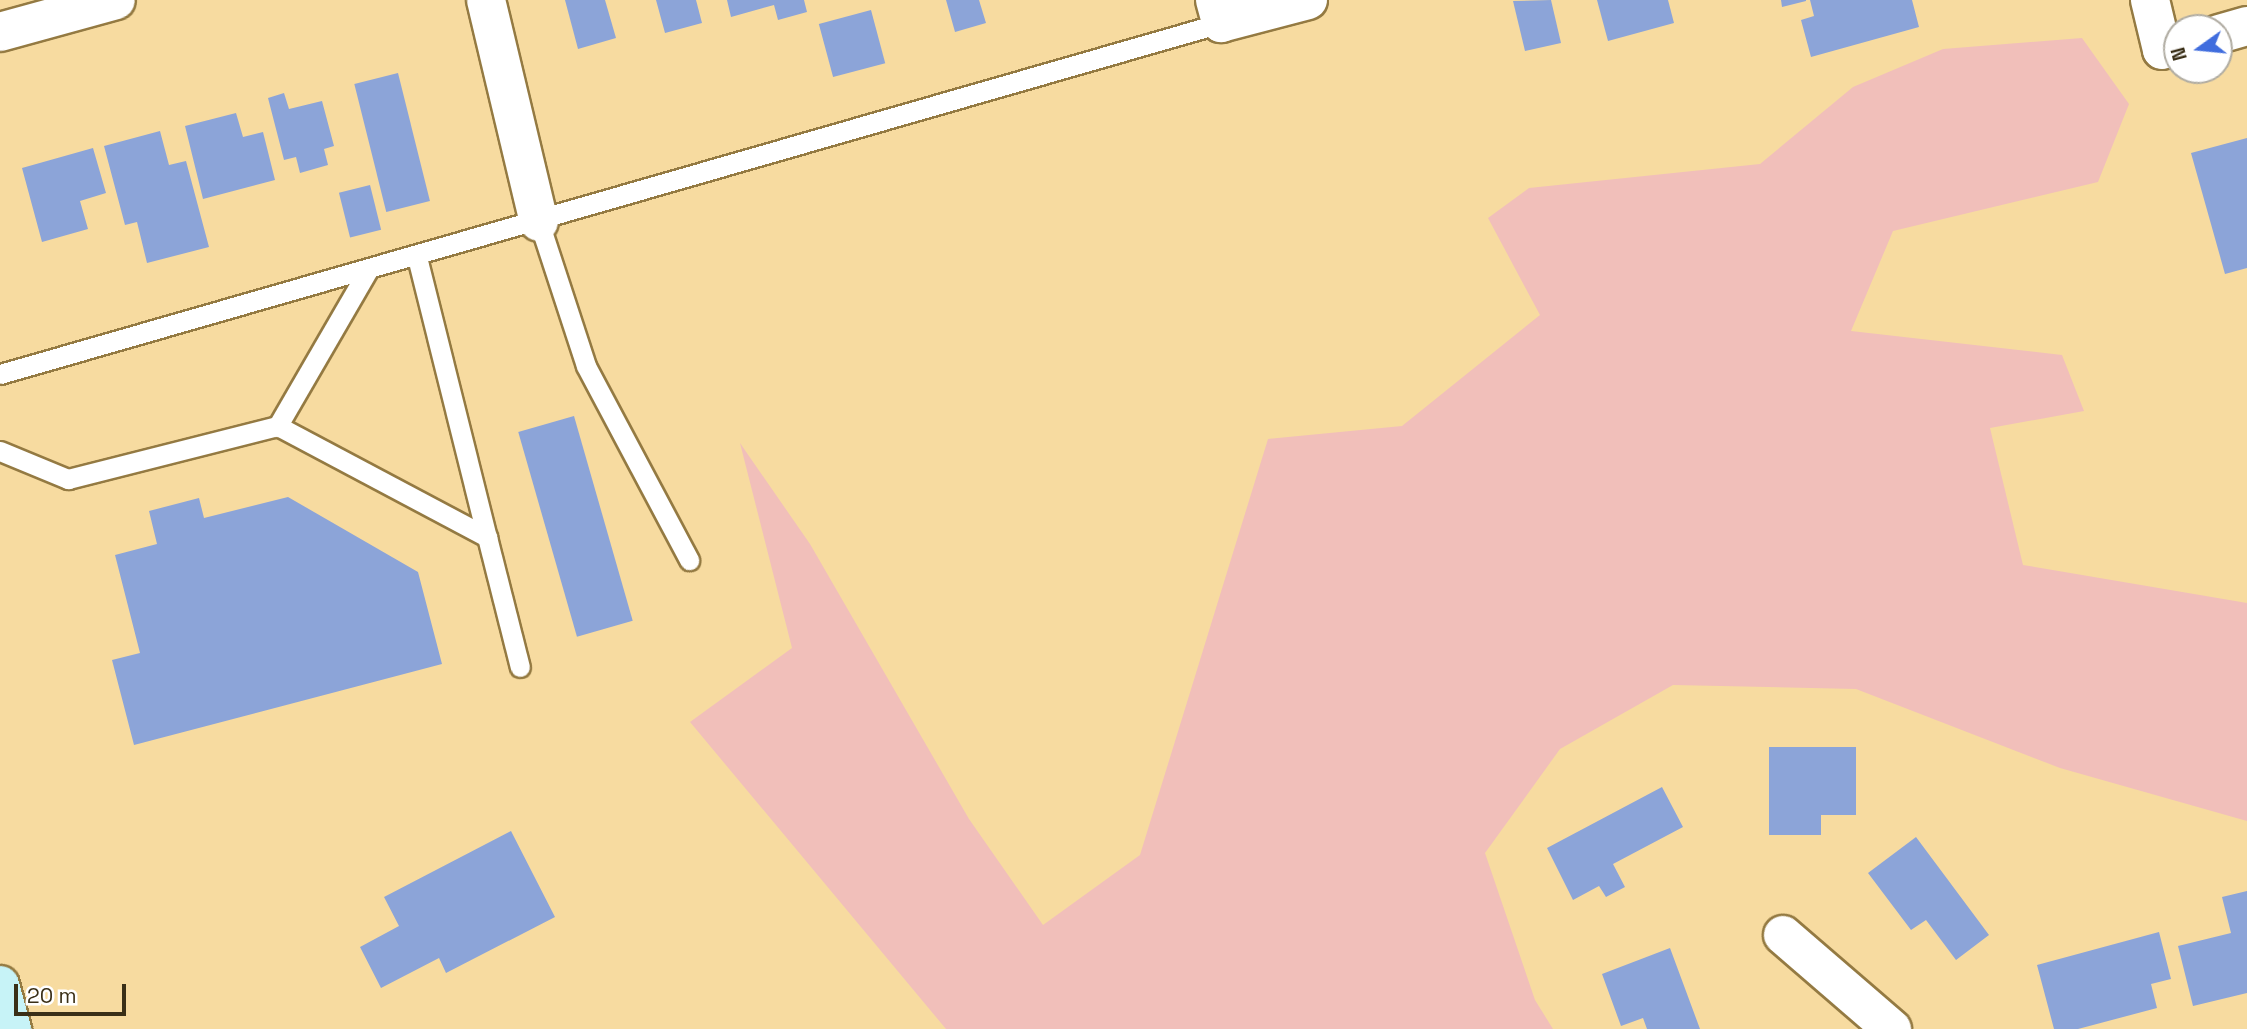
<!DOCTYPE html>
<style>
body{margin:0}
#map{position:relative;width:2247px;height:1029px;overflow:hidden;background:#f7dba0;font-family:"Space Grotesk",sans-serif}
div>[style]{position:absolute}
.green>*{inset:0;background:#f1bfba}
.building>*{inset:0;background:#8ca4d8;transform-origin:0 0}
.roads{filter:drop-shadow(2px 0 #947a42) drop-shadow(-2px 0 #947a42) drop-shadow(0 2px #947a42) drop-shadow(0 -2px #947a42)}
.lane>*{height:19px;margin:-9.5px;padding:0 9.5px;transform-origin:9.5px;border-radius:9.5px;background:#fff}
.street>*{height:38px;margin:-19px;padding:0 19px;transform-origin:19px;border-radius:19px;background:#fff}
.secondary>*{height:38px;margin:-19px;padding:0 19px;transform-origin:19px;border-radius:19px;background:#c7f3f7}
span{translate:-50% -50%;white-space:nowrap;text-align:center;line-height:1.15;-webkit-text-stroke:5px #fff;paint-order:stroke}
.north{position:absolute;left:2163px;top:14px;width:70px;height:70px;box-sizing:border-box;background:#fff;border:2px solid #b0aca2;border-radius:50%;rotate:255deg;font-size:19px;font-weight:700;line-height:28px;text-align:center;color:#3a2f17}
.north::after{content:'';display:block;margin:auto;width:24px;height:32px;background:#406dde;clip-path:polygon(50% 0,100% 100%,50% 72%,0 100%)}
.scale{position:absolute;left:14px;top:984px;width:112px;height:32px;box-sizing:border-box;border:4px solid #3a2f17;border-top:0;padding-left:9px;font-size:21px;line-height:24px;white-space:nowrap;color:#3a2f17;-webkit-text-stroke:5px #fff;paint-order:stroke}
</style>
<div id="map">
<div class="green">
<i style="clip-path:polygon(2082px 38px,2129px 104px,2098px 182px,1893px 231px,1851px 331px,2062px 355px,2084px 411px,1990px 428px,2023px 565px,2247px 603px,2247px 821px,2060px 768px,1856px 689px,1673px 685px,1560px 749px,1485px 853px,1535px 1000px,1553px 1029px,946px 1029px,690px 722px,792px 648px,740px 443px,810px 544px,969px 819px,1043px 925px,1140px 855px,1268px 439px,1402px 426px,1540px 315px,1488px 218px,1529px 188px,1760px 164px,1853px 87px,1943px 49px)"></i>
</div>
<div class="building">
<i style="clip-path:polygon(565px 0,605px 0,616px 38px,578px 49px)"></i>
<i style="clip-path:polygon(656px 0,696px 0,702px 23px,665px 33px)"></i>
<i style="clip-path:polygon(727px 0,804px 0,807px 12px,778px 20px,774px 5px,731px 17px)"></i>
<i style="clip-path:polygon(946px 0,979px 0,986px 23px,955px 32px)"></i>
<i style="clip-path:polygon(1551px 0,1561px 43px,1525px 51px,1513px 1px)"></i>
<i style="clip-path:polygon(1597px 0,1668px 0,1674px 23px,1608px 41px)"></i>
<i style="clip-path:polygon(1781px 0,1806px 0,1806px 1px,1782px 7px)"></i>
<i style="clip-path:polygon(1810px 0,1912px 0,1919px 27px,1811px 57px,1801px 20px,1814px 16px)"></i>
<i style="left:871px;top:10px;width:55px;height:54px;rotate:75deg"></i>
<i style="left:398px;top:73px;width:132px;height:45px;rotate:76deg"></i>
<i style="clip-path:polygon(284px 93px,289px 109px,322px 101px,334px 146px,324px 149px,328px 165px,300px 173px,296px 157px,284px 160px,268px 98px)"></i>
<i style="clip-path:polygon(236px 113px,243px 137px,263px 132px,275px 180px,203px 199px,185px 126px)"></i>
<i style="clip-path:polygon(160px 131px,169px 165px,186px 161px,209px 247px,147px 263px,137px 222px,125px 225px,104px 146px)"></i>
<i style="clip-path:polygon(2247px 138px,2247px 268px,2225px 274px,2191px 153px)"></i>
<i style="clip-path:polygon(93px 148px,106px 193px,80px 201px,88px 229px,42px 242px,22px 168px)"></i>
<i style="left:370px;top:185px;width:46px;height:32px;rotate:76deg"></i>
<i style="left:574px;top:416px;width:213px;height:58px;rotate:74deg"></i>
<i style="clip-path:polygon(288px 497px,418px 572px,442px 664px,134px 745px,112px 660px,140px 653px,115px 555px,157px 544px,149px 511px,199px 498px,204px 518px)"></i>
<i style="clip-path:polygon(1769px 747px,1856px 747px,1856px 815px,1821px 815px,1821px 835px,1769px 835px)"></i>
<i style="clip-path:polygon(1662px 787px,1683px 827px,1613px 864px,1625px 887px,1606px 897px,1599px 886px,1573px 900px,1547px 848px)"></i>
<i style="clip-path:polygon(511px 831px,555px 917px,446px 973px,439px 958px,381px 988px,360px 947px,399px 926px,384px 897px)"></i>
<i style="clip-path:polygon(1916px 837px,1989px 935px,1956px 960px,1926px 920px,1911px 930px,1868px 873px)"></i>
<i style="clip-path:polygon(2247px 891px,2247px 993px,2193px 1006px,2178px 946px,2231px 933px,2222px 897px)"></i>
<i style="clip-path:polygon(2159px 932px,2171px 979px,2151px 984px,2157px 1008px,2078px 1029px,2054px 1029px,2037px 965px)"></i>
<i style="clip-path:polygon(1670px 948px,1700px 1029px,1647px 1029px,1643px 1018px,1621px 1026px,1602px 974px)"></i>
</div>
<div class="roads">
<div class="lane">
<i style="left:539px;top:222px;width:151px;rotate:71.9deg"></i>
<i style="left:586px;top:366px;width:220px;rotate:62deg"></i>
<i style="left:417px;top:257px;width:289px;rotate:76deg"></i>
<i style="left:0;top:374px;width:1270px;rotate:-16.04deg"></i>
<i style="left:277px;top:427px;width:181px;rotate:-59.9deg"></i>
<i style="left:0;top:451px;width:74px;rotate:22.4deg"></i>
<i style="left:68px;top:479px;width:217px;rotate:-14.2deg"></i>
<i style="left:278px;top:426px;width:237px;rotate:28deg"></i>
<i style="left:487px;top:537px;width:134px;rotate:75.8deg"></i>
</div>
<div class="street">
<i style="left:486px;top:0;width:228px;rotate:76.6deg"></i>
<i style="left:1215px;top:0;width:24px;rotate:75deg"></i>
<i style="left:1221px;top:23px;width:90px;rotate:-14.8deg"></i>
<i style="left:2150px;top:0;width:51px;rotate:76.5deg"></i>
<i style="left:2162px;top:50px;width:16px;rotate:-15deg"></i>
<i style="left:0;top:32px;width:120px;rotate:-15.4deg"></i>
<i style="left:2219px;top:34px;width:29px;rotate:-16deg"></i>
<i style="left:1783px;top:935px;width:144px;rotate:40.8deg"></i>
</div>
<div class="secondary">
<i style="left:0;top:985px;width:46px;rotate:74.7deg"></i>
</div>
</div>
<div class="north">N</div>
<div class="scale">20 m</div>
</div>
